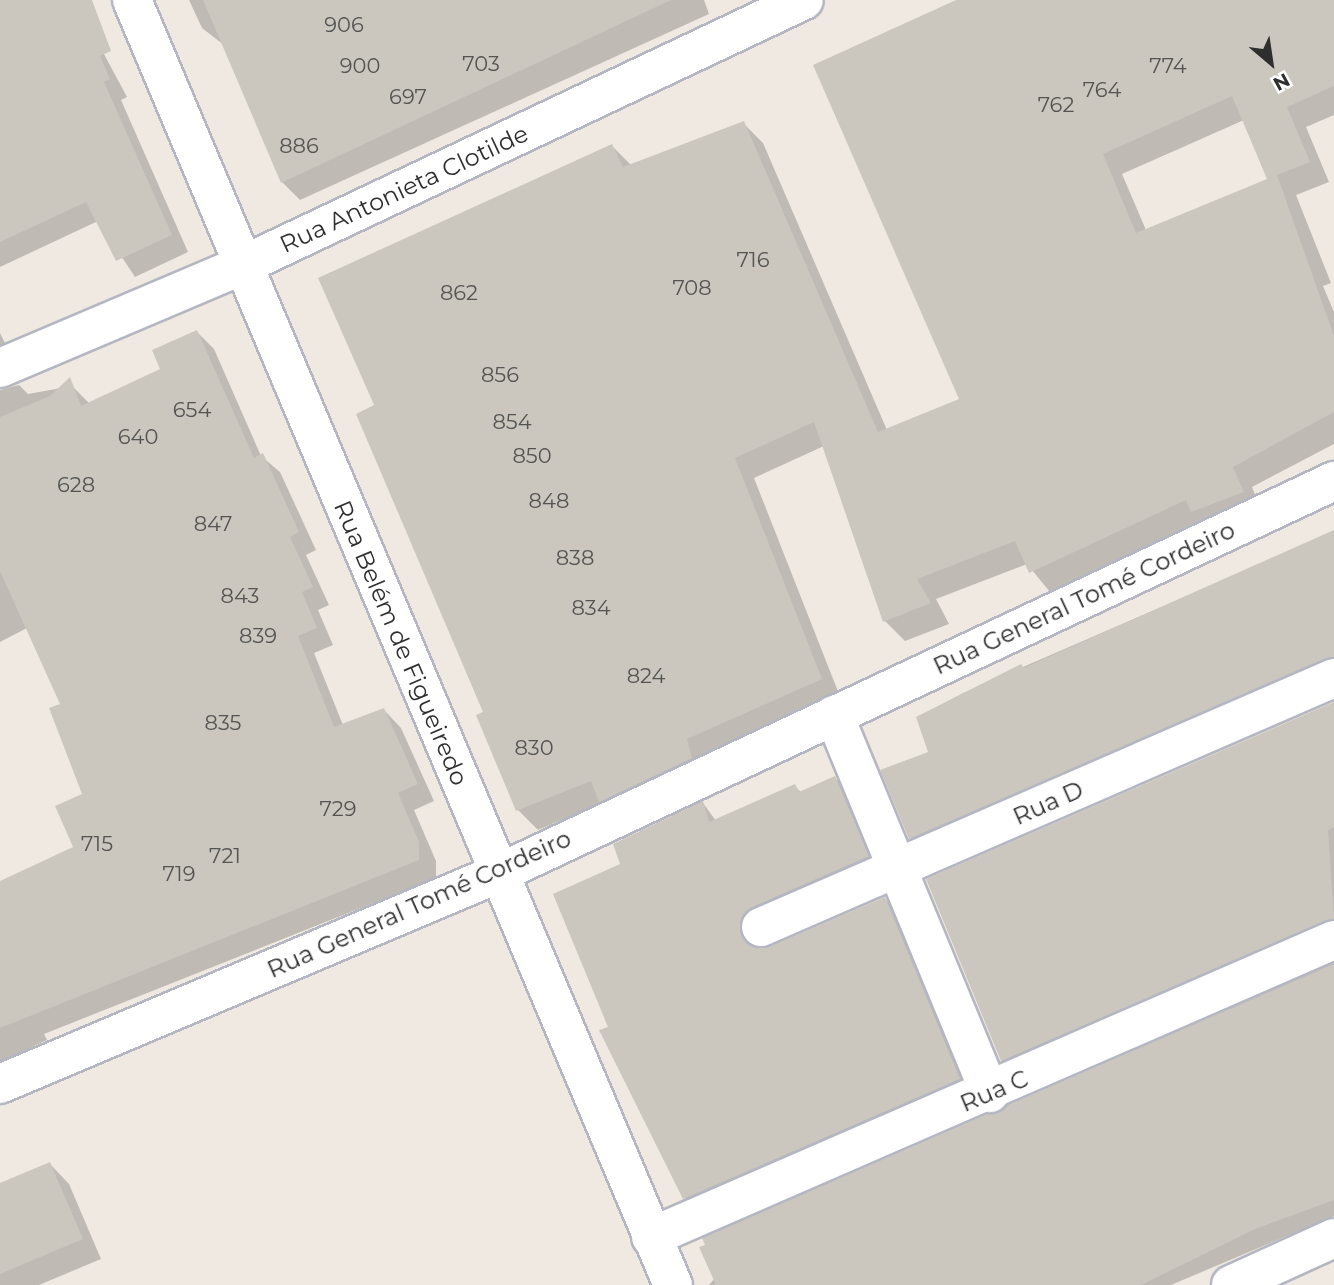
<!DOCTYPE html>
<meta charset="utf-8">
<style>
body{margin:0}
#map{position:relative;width:1334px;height:1285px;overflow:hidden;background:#efe9e1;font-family:Montserrat,sans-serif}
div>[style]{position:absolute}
.shadow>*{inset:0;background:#0003}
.building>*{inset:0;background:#cbc7bf}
.roads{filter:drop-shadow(2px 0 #b4b7c1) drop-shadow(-2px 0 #b4b7c1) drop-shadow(0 2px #b4b7c1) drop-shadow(0 -2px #b4b7c1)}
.street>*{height:38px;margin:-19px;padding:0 19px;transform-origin:19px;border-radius:19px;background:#fff}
span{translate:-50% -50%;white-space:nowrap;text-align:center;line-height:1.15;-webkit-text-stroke:5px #fff;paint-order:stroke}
.number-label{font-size:21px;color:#555452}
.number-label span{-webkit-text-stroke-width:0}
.street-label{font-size:24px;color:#2e2e2e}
.north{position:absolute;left:1236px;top:28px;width:70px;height:70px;-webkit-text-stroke:5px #fff;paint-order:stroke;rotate:151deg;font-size:19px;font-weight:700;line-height:28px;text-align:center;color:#2e2e2e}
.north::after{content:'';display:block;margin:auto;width:24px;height:32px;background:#2e2e2e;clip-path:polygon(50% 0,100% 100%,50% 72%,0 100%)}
</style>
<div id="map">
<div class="shadow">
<i style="clip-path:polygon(0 0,75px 0,127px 97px,121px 100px,188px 252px,135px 277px,98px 221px,0 267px)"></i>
<i style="clip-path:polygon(189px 0,704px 0,709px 14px,300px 200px,282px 182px,224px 45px,202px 28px)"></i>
<i style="clip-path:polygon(evenodd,960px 0,1334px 0,1334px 115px,1306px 127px,1329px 182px,1296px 195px,1331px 283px,1323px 286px,1334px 312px,1334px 444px,1252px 487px,1262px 512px,1203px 521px,1050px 592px,1027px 564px,936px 599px,949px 624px,905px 641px,885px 621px,824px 446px,754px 478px,841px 699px,538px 830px,518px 810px,478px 716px,485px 713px,376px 406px,612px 146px,632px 166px,743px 123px,763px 143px,887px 430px,962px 400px,960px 0,1244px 120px,1269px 180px,1146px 230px,1122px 174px,1244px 120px)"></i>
<i style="clip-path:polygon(197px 332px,214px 349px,261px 456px,280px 472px,316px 550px,306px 555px,329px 605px,318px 610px,333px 645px,314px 653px,343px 725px,384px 710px,401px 728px,434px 801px,414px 810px,436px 861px,436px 878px,44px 1034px,47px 1040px,0 1062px,0 883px,75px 848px,218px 730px,27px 628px,0 642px,0 390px,19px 385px,28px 394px,72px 386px,90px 404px,162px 370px)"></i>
<i style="clip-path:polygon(0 333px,15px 363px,0 372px)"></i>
<i style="clip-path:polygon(1334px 532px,1334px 677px,924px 852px,910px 838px,930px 753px,918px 718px,961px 694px)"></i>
<i style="clip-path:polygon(1334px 704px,1334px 935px,1016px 1074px,1002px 1060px)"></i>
<i style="clip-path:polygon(835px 778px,847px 790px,879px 868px,754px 927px,752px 947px,769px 949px,885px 899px,897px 911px,971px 1091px,696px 1210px,685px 1198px,610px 1028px,622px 865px,703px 803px,716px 821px,794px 786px,802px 793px)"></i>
<i style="clip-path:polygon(1334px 963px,1334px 1216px,1171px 1285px,709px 1285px,715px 1278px,705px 1239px)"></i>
<i style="clip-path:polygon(50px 1164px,69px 1184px,101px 1259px,39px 1285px,0 1285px,0 1185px)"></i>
</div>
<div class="building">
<i style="clip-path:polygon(0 0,92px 0,111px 51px,100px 56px,110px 79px,104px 82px,172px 235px,116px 261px,86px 202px,0 242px)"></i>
<i style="clip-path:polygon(203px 0,671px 0,281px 183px)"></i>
<i style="clip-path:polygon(evenodd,956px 0,1334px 0,1334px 86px,1287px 107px,1310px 162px,1277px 175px,1334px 336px,1334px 412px,1233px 467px,1244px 492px,1191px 512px,1186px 500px,1029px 573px,1015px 541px,917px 579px,931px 603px,883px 622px,814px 422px,735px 458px,822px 679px,687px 739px,692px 758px,599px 802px,591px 781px,516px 811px,476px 715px,483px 712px,356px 414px,374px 405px,318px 278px,612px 144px,623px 167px,744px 121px,878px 432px,959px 399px,813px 65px,956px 0,1232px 96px,1267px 179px,1136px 233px,1103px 154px,1232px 96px)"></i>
<i style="clip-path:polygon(197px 330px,254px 458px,263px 453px,299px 532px,290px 537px,313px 587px,302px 592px,317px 628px,298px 636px,334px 727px,384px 708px,418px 784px,398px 793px,419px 842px,419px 860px,0 1028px,0 881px,73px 847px,55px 806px,82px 794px,49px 708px,60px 704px,0 571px,0 417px,50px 396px,70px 377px,81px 406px,160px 369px,152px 350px)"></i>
<i style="clip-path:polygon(1334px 530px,1334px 657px,909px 839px,880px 770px,928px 752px,916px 717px,1021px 664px,1024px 668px)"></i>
<i style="clip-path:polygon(1334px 702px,1334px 827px,1328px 830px,1334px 919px,1001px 1061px,926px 879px)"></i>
<i style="clip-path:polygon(835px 776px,869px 856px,752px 907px,743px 915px,741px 935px,749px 945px,769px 947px,885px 897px,960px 1079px,683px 1199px,599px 1030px,608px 1027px,553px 894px,620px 864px,613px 844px,703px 801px,709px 822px,795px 784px,799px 792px)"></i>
<i style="clip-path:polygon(1334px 964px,1334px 1200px,1255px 1229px,1141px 1285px,716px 1285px,699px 1247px,705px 1245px,702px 1238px)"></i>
<i style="clip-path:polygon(50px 1162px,83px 1239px,0 1274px,0 1183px)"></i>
</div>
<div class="roads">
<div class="street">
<i style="left:132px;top:0;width:1394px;rotate:67.17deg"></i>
<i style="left:0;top:368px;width:264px;rotate:-23deg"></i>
<i style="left:243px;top:265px;width:620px;rotate:-25.28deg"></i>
<i style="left:834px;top:715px;width:409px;rotate:67.6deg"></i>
<i style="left:761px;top:927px;width:625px;rotate:-23.49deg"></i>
<i style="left:0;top:1084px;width:540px;rotate:-22.91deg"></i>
<i style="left:497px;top:874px;width:925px;rotate:-25.15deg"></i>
<i style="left:651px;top:1237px;width:745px;rotate:-23.5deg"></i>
<i style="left:1231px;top:1285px;width:113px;rotate:-24.5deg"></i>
</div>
</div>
<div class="number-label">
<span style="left:344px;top:25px">906</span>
<span style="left:481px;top:64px">703</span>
<span style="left:360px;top:66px">900</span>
<span style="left:1168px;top:66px">774</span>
<span style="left:1102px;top:90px">764</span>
<span style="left:408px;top:97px">697</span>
<span style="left:1056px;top:105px">762</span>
<span style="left:299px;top:146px">886</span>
<span style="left:753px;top:260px">716</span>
<span style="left:692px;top:288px">708</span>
<span style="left:459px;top:293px">862</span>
<span style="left:500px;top:375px">856</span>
<span style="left:192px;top:410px">654</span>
<span style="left:512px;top:422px">854</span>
<span style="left:138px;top:437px">640</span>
<span style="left:532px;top:456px">850</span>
<span style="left:76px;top:485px">628</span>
<span style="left:549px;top:501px">848</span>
<span style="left:213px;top:524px">847</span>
<span style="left:575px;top:558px">838</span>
<span style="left:240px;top:596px">843</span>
<span style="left:591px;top:608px">834</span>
<span style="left:258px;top:636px">839</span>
<span style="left:646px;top:676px">824</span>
<span style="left:223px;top:723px">835</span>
<span style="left:534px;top:748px">830</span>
<span style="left:338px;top:809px">729</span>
<span style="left:97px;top:844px">715</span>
<span style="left:225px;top:856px">721</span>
<span style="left:179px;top:874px">719</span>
</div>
<div class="street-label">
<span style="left:404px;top:189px;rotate:-25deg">Rua Antonieta Clotilde</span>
<span style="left:1084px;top:598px;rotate:-25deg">Rua General Tomé Cordeiro</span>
<span style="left:401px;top:643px;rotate:67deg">Rua Belém de Figueiredo</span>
<span style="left:1048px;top:803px;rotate:-24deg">Rua D</span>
<span style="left:419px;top:904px;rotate:-24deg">Rua General Tomé Cordeiro</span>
<span style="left:994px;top:1091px;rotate:-23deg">Rua C</span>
</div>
<div class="north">N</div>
</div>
